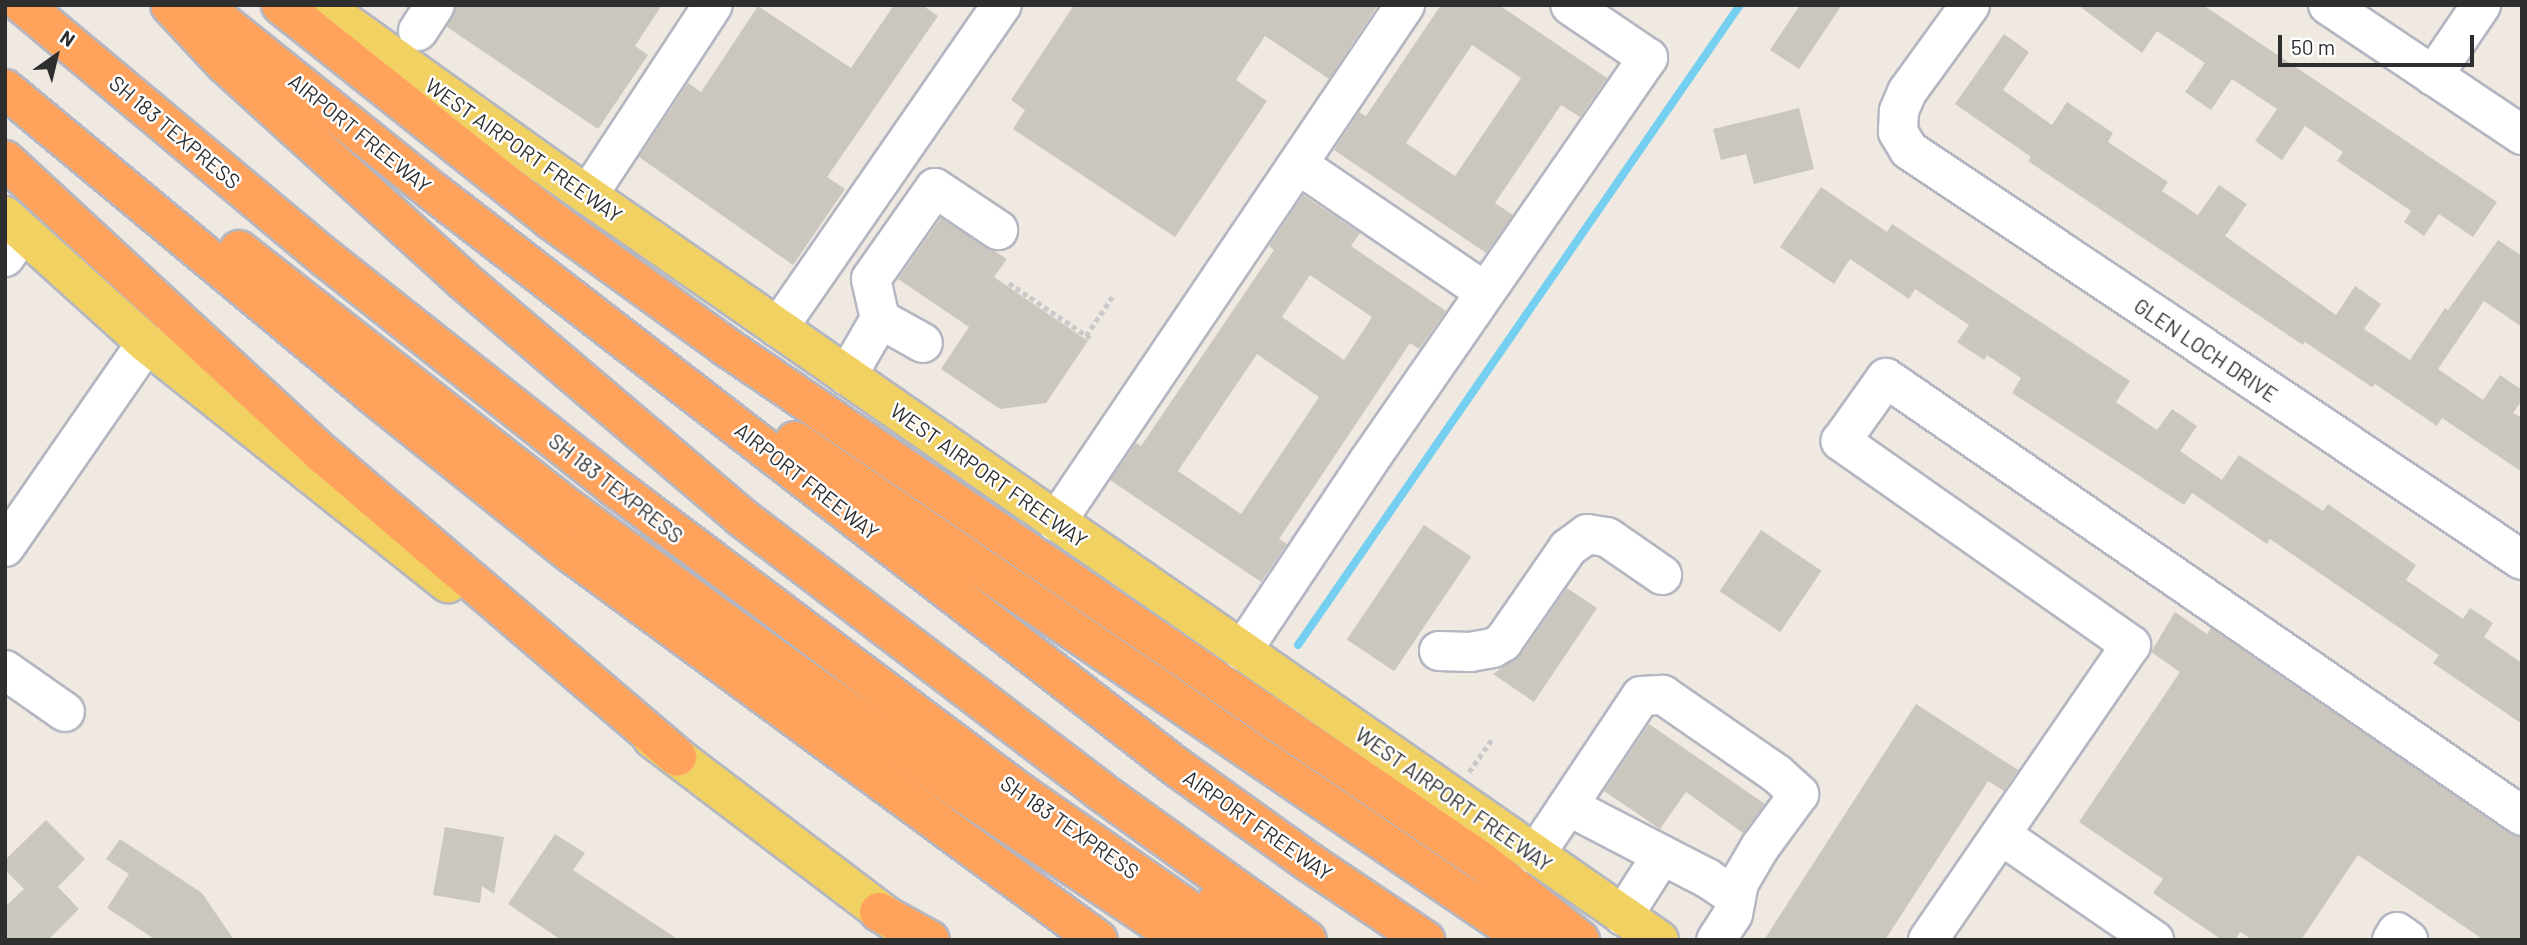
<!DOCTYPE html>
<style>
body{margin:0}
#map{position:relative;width:2527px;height:945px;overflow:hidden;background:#efe9e1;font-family:Barlow,sans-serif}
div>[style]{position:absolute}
.stream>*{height:8px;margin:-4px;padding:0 4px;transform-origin:4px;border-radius:4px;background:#75cff0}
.building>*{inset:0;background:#cbc7bf;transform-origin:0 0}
.path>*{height:4.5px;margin-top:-2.25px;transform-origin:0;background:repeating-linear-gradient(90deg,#c9c9c9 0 5px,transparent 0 8.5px)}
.roads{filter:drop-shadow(2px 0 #b4b7c1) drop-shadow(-2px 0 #b4b7c1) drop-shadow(0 2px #b4b7c1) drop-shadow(0 -2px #b4b7c1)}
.minor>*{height:38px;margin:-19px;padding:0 19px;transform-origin:19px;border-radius:19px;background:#fff}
.major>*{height:38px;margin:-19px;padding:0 19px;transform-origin:19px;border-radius:19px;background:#f2d163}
.highway>*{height:38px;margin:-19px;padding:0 19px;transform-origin:19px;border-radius:19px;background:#ffa35c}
span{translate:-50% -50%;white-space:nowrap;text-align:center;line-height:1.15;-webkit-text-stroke:5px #fff;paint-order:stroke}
.street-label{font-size:21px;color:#2e2e2e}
.frame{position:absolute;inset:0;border:7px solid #2e2e2e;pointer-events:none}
.north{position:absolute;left:21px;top:21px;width:70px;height:70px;-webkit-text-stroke:5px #fff;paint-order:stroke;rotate:34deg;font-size:19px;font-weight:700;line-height:28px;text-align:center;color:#2e2e2e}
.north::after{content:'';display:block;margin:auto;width:24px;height:32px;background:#2e2e2e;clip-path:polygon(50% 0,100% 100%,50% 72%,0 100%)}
.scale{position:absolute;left:2278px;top:35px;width:196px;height:32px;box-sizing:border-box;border:4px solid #2e2e2e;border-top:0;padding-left:9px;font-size:21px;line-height:24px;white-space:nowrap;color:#2e2e2e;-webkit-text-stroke:5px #fff;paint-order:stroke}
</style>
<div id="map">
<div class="stream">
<i style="left:1298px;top:645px;width:778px;rotate:-55.37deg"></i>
</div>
<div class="building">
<i style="clip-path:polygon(457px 5px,662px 5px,635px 46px,648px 55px,598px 129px,447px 27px)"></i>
<i style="clip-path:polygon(894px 5px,922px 5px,938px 16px,827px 177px,845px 189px,793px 265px,639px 157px,688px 83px,701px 92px,758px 6px,851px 68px)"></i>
<i style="clip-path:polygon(1074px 5px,1378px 5px,1329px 79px,1265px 36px,1236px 80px,1267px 101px,1175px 237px,1013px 129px,1025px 110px,1011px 100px)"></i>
<i style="clip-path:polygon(evenodd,1441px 5px,1499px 5px,1607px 78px,1580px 117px,1561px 105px,1495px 203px,1513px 215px,1486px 253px,1334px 150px,1359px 112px,1366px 116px,1441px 5px,1472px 45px,1521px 78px,1455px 176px,1406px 143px,1472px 45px)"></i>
<i style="clip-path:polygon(1800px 5px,1842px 5px,1799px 69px,1770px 50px)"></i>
<i style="clip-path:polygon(2078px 5px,2203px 5px,2497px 202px,2473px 237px,2439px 214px,2424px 236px,2404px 222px,2411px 211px,2337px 161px,2343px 152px,2305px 126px,2282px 160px,2255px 141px,2277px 109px,2232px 79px,2211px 110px,2185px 92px,2205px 63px,2157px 31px,2142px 53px)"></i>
<i style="clip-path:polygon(2004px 34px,2029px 52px,2003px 90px,2052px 125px,2067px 102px,2113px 133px,2108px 142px,2168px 182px,2162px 191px,2198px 215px,2219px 185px,2247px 204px,2225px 236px,2336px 315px,2355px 286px,2381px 304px,2364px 329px,2410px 360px,2445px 308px,2448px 310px,2498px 240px,2522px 256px,2522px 327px,2484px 301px,2438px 369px,2483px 400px,2500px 375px,2522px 390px,2522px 400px,2513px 413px,2522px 418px,2522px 472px,2442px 418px,2437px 426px,2375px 384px,2372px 387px,2305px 342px,2303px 345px,2028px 161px,2031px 157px,1955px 104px)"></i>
<i style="clip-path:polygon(1799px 108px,1814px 169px,1754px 184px,1746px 154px,1721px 160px,1713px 129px)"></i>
<i style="clip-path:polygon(1821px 187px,1887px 232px,1892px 224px,2130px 381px,2116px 402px,2157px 430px,2172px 409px,2197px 426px,2180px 451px,2222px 480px,2239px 455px,2323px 511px,2328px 504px,2416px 565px,2406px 580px,2463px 619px,2470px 608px,2493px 623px,2484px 637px,2522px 663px,2522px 724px,2433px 663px,2439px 655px,2270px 539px,2267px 544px,2192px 493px,2184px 505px,2012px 393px,2021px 378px,1987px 355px,1984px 360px,1957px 342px,1969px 325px,1915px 289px,1909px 299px,1850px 259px,1834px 284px,1780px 247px)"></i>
<i style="clip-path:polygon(evenodd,1303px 195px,1360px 233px,1351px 246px,1446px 311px,1419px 349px,1410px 343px,1279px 539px,1287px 544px,1261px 582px,1110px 480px,1136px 443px,1141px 446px,1274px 250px,1269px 246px,1303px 195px,1310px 275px,1372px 317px,1344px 360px,1282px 317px,1310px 275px,1303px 195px,1257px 354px,1319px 397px,1241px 514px,1178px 471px,1257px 354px)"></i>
<i style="clip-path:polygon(941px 218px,1007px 259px,994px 277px,1088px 341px,1046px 403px,1000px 409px,941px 369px,969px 327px,898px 279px)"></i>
<i style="left:1424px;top:525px;width:57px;height:138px;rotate:34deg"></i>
<i style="left:1761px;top:530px;width:73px;height:74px;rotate:34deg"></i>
<i style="clip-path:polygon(1567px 588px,1597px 608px,1534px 702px,1493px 674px,1521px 654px)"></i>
<i style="clip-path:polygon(2175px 612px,2207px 634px,2211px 628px,2510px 834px,2522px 838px,2522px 940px,2484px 940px,2358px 855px,2301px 940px,2253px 940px,2240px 932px,2235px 940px,2222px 940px,2153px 893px,2163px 879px,2079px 822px,2180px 672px,2151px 652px)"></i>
<i style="clip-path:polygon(1916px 704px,2018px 770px,2004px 791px,1988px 781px,1885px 940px,1764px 940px)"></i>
<i style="clip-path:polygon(1649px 724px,1765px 804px,1743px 833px,1686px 792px,1660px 829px,1604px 791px)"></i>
<i style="clip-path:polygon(46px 820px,85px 859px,58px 887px,79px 909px,48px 940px,5px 940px,5px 907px,24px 889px,5px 870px,5px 860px)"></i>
<i style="clip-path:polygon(445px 827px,504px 837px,494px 894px,482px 886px,480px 903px,433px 895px)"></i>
<i style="clip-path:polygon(555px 834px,585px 853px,573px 870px,679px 940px,561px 940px,508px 904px)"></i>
<i style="clip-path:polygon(120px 839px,202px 893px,234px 940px,156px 940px,107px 908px,129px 874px,106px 859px)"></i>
</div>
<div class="path">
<i style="left:1009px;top:283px;width:98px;rotate:34.2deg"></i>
<i style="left:1086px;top:336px;width:47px;rotate:-56.3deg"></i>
<i style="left:1469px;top:772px;width:40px;rotate:-55.1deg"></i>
</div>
<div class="roads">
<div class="minor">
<i style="left:1970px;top:5px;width:107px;rotate:125.9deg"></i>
<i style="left:1907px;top:92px;width:21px;rotate:113deg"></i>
<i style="left:1899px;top:111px;width:21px;rotate:93deg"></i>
<i style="left:1898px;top:132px;width:21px;rotate:59deg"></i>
<i style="left:1909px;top:150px;width:737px;rotate:33.78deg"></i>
<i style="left:2328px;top:5px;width:234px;rotate:33.8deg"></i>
<i style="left:418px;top:31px;width:31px;rotate:-57deg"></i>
<i style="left:2433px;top:76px;width:86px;rotate:-55.9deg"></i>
<i style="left:1299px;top:165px;width:225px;rotate:34.3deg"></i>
<i style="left:588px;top:195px;width:227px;rotate:-56.7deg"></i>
<i style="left:5px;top:257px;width:30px;rotate:-56deg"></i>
<i style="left:880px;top:319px;width:41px;rotate:-102.7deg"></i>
<i style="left:871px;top:279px;width:111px;rotate:-54.9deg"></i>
<i style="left:935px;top:188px;width:76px;rotate:33.7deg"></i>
<i style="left:778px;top:328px;width:393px;rotate:-55.3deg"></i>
<i style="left:847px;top:376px;width:66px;rotate:-59.9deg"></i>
<i style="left:880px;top:319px;width:49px;rotate:29.2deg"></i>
<i style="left:1056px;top:522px;width:624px;rotate:-55.98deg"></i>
<i style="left:5px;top:547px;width:248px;rotate:-55.3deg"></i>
<i style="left:1242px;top:651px;width:227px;rotate:-56.3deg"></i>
<i style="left:1368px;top:462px;width:492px;rotate:-55.3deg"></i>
<i style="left:1648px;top:58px;width:94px;rotate:-145.8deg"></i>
<i style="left:1439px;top:651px;width:31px;rotate:2deg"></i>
<i style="left:1470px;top:652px;width:23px;rotate:-10deg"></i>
<i style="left:1493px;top:648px;width:12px;rotate:-31deg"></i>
<i style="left:1503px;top:642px;width:114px;rotate:-55.3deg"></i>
<i style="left:1568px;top:548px;width:24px;rotate:-36deg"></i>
<i style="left:1587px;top:534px;width:20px;rotate:9deg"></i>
<i style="left:1607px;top:537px;width:67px;rotate:34.6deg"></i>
<i style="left:5px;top:670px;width:73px;rotate:35deg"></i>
<i style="left:1568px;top:806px;width:106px;rotate:27.5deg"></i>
<i style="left:2001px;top:835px;width:186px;rotate:34.5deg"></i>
<i style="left:1535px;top:855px;width:191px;rotate:-56.3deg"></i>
<i style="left:1641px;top:696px;width:22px;rotate:-3deg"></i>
<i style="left:1663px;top:695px;width:139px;rotate:34.7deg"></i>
<i style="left:1777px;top:774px;width:30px;rotate:42deg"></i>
<i style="left:1799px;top:794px;width:66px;rotate:126.3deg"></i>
<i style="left:1760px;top:847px;width:42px;rotate:120.3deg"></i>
<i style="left:1739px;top:883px;width:32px;rotate:101deg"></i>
<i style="left:1733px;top:914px;width:31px;rotate:123deg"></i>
<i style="left:1623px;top:916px;width:72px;rotate:-57.4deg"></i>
<i style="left:1662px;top:855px;width:51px;rotate:27.1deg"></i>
<i style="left:1707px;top:878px;width:34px;rotate:34deg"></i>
<i style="left:1928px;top:940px;width:358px;rotate:-55.5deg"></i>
<i style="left:2131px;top:645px;width:355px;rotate:-144.9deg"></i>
<i style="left:1841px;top:441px;width:77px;rotate:-54.5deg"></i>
<i style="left:1886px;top:378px;width:772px;rotate:34.55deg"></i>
<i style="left:2392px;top:940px;width:9px;rotate:-58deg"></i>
<i style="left:2397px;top:932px;width:14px;rotate:36deg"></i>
</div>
<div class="major">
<i style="left:321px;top:5px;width:269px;rotate:35.6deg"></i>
<i style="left:540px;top:162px;width:1363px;rotate:34.81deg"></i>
<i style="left:5px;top:216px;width:190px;rotate:42deg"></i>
<i style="left:146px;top:343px;width:386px;rotate:38.5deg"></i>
<i style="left:652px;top:738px;width:321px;rotate:37.2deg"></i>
</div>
<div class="highway">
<i style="left:23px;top:5px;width:396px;rotate:39.9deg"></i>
<i style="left:327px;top:259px;width:374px;rotate:38.4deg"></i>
<i style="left:620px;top:491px;width:503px;rotate:37.01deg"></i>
<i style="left:1022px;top:794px;width:256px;rotate:34.8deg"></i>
<i style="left:170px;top:5px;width:81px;rotate:47deg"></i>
<i style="left:225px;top:64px;width:321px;rotate:42.2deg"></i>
<i style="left:463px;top:280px;width:365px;rotate:40.4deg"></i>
<i style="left:741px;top:517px;width:450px;rotate:37.3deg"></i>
<i style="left:1099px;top:790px;width:256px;rotate:35.8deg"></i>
<i style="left:201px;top:5px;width:300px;rotate:38.8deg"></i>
<i style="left:435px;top:193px;width:940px;rotate:37.74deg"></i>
<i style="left:1178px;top:768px;width:161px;rotate:35.7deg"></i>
<i style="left:1309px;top:862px;width:140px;rotate:33.9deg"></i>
<i style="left:281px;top:5px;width:345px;rotate:38.5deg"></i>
<i style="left:551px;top:220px;width:215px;rotate:35.9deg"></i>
<i style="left:725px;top:346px;width:913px;rotate:34.25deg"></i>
<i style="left:1480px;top:860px;width:128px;rotate:38.7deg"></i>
<i style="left:5px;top:89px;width:477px;rotate:39.7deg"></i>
<i style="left:372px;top:394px;width:256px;rotate:38.7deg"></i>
<i style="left:572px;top:554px;width:652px;rotate:36.27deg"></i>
<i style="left:5px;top:160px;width:436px;rotate:42.8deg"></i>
<i style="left:325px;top:456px;width:463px;rotate:40.5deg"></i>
<i style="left:239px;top:250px;width:408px;rotate:38.1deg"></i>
<i style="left:560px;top:502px;width:227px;rotate:36.2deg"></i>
<i style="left:743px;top:636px;width:262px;rotate:35.5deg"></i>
<i style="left:956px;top:788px;width:273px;rotate:33.8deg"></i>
<i style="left:795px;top:441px;width:887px;rotate:34.25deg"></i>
<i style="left:1216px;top:903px;width:65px;rotate:34.9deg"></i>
<i style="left:879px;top:912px;width:58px;rotate:28.8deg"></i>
</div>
</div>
<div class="street-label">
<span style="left:175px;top:132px;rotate:40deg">SH 183 TEXPRESS</span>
<span style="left:360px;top:133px;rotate:39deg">AIRPORT FREEWAY</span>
<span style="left:524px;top:150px;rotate:35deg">WEST AIRPORT FREEWAY</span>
<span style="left:2206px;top:350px;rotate:34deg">GLEN LOCH DRIVE</span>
<span style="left:989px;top:475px;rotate:35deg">WEST AIRPORT FREEWAY</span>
<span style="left:807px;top:481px;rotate:38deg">AIRPORT FREEWAY</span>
<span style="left:616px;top:488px;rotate:38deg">SH 183 TEXPRESS</span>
<span style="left:1454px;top:799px;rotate:35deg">WEST AIRPORT FREEWAY</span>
<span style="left:1258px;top:825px;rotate:35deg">AIRPORT FREEWAY</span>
<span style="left:1070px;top:827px;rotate:35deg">SH 183 TEXPRESS</span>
</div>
<div class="frame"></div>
<div class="north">N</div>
<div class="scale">50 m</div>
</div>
